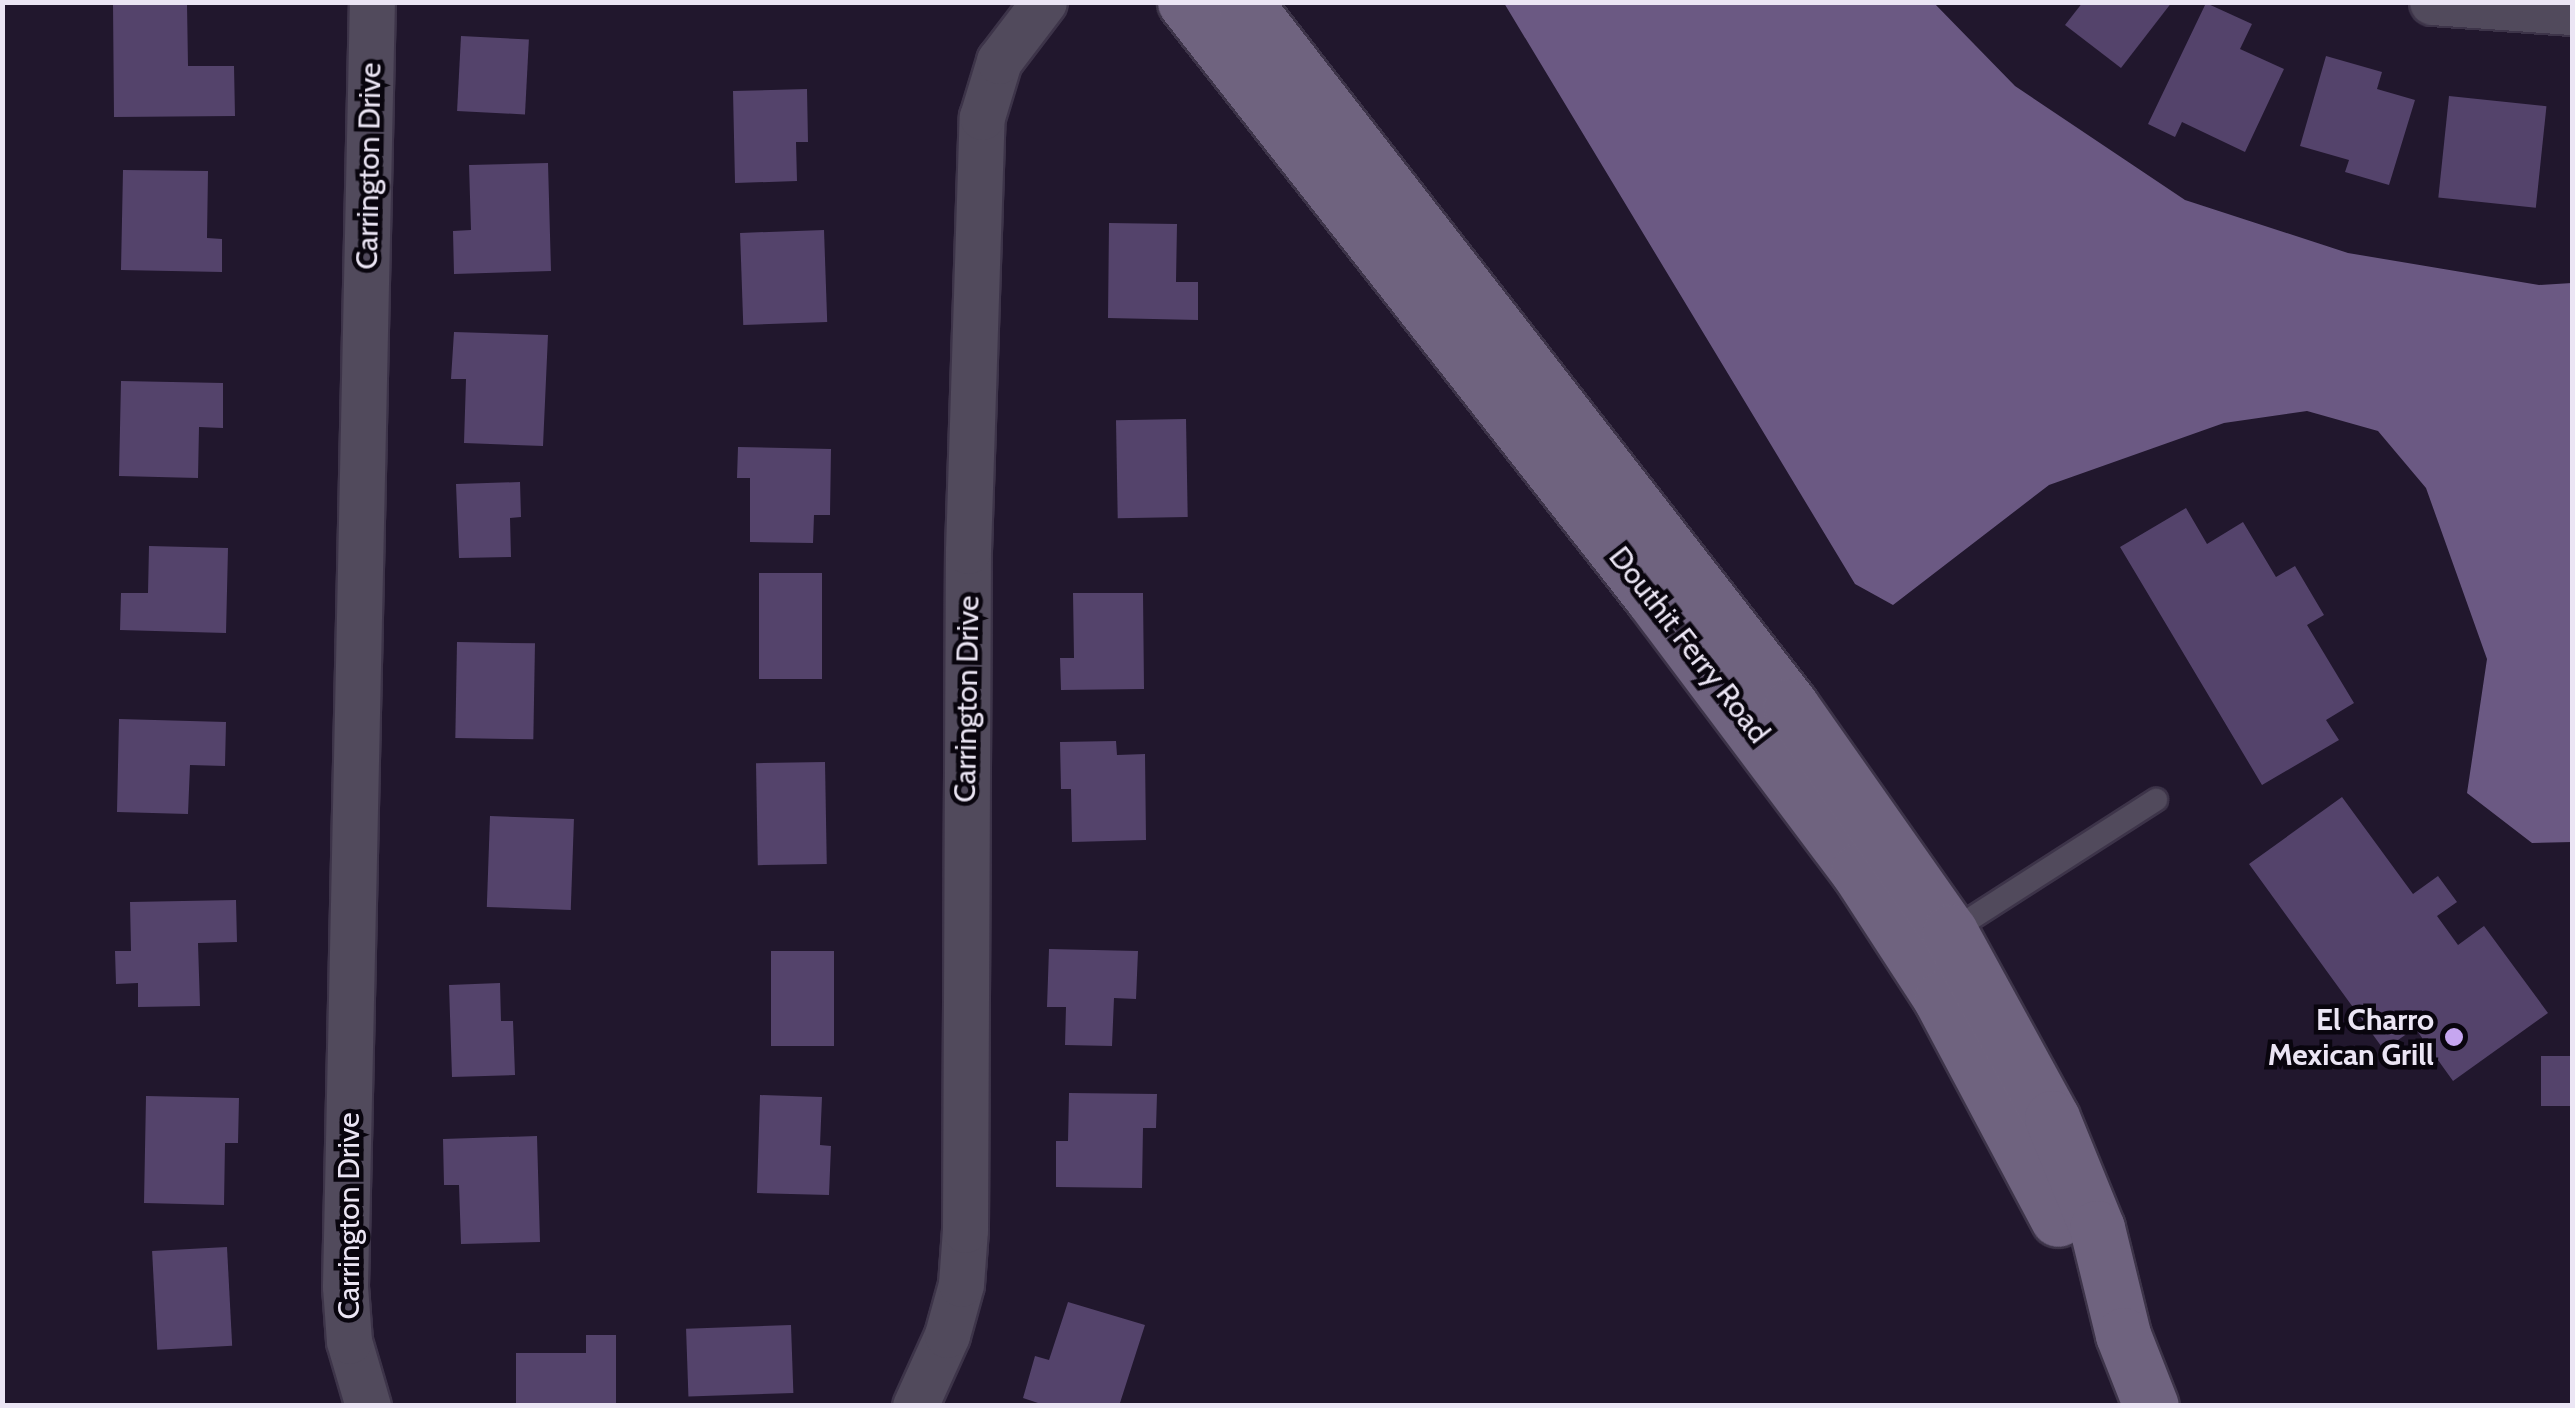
<!DOCTYPE html>
<style>
body{margin:0}
#map{position:relative;width:2575px;height:1408px;overflow:hidden;background:#21172d;font-family:Cabin,sans-serif}
div>[style]{position:absolute}
.water>*{inset:0;background:#6b5983}
.building>*{inset:0;background:#54436b;transform-origin:0 0}
.roads{filter:drop-shadow(2px 0 #3d3449) drop-shadow(-2px 0 #3d3449) drop-shadow(0 2px #3d3449) drop-shadow(0 -2px #3d3449)}
.lane>*{height:22px;margin:-11px;padding:0 11px;transform-origin:11px;border-radius:11px;background:#514a5c}
.street>*{height:45px;margin:-22.5px;padding:0 22.5px;transform-origin:22.5px;border-radius:22.5px;background:#514a5c}
.secondary>*{height:55px;margin:-27.5px;padding:0 27.5px;transform-origin:27.5px;border-radius:27.5px;background:#6f637f}
.dots>*{width:28px;height:28px;translate:-50% -50%;box-sizing:border-box;border:5px solid #09050e;border-radius:50%}
span{translate:-50% -50%;white-space:nowrap;text-align:center;line-height:1.15;-webkit-text-stroke:9px #09050e;paint-order:stroke}
.street-label{font-size:30px;color:#ebe5f4}
.poi-label{font-size:30px;color:#ebe5f4;font-weight:700}
.right{translate:-100% -50%;text-align:right}
.frame{position:absolute;inset:0;border:5px solid #ebe5f4;pointer-events:none}
</style>
<div id="map">
<div class="water">
<i style="clip-path:polygon(1504px 3px,1934px 3px,2015px 86px,2185px 200px,2348px 253px,2539px 285px,2572px 283px,2572px 842px,2532px 843px,2467px 793px,2487px 659px,2426px 488px,2378px 431px,2307px 411px,2224px 423px,2049px 485px,1893px 605px,1855px 584px)"></i>
</div>
<div class="building">
<i style="clip-path:polygon(2083px 2px,2172px 2px,2121px 68px,2065px 25px)"></i>
<i style="clip-path:polygon(2206px 3px,2252px 24px,2240px 49px,2284px 69px,2245px 152px,2182px 122px,2175px 137px,2148px 124px)"></i>
<i style="clip-path:polygon(113px 4px,187px 4px,188px 66px,234px 66px,235px 116px,114px 117px)"></i>
<i style="left:461px;top:36px;width:68px;height:75px;rotate:3deg"></i>
<i style="clip-path:polygon(2326px 56px,2382px 72px,2377px 89px,2415px 100px,2389px 185px,2345px 172px,2349px 160px,2300px 146px)"></i>
<i style="clip-path:polygon(807px 89px,808px 142px,796px 142px,797px 181px,735px 183px,733px 91px)"></i>
<i style="left:2449px;top:96px;width:98px;height:102px;rotate:6deg"></i>
<i style="clip-path:polygon(548px 163px,551px 271px,454px 274px,453px 231px,471px 230px,469px 165px)"></i>
<i style="clip-path:polygon(123px 170px,208px 171px,207px 238px,222px 239px,222px 272px,121px 270px)"></i>
<i style="clip-path:polygon(1109px 223px,1177px 224px,1176px 282px,1198px 282px,1198px 320px,1108px 318px)"></i>
<i style="left:824px;top:230px;width:92px;height:84px;rotate:88deg"></i>
<i style="clip-path:polygon(454px 332px,548px 335px,543px 446px,464px 443px,466px 379px,451px 379px)"></i>
<i style="clip-path:polygon(121px 381px,223px 383px,223px 428px,199px 427px,198px 478px,119px 476px)"></i>
<i style="left:1186px;top:419px;width:98px;height:70px;rotate:89deg"></i>
<i style="clip-path:polygon(738px 447px,831px 449px,830px 515px,814px 515px,813px 543px,750px 542px,750px 478px,737px 478px)"></i>
<i style="clip-path:polygon(520px 482px,521px 517px,510px 518px,511px 557px,459px 558px,456px 484px)"></i>
<i style="clip-path:polygon(2186px 508px,2207px 544px,2243px 522px,2276px 577px,2295px 566px,2324px 615px,2307px 625px,2354px 703px,2326px 720px,2339px 740px,2262px 785px,2120px 547px)"></i>
<i style="clip-path:polygon(149px 546px,228px 548px,226px 633px,120px 630px,121px 593px,148px 593px)"></i>
<i style="left:759px;top:573px;width:63px;height:106px"></i>
<i style="clip-path:polygon(1073px 593px,1143px 593px,1144px 689px,1061px 690px,1060px 658px,1074px 658px)"></i>
<i style="left:457px;top:642px;width:78px;height:96px;rotate:1deg"></i>
<i style="clip-path:polygon(119px 719px,226px 722px,225px 766px,190px 765px,188px 814px,117px 812px)"></i>
<i style="clip-path:polygon(1116px 741px,1117px 755px,1145px 754px,1146px 840px,1072px 842px,1071px 789px,1061px 789px,1060px 742px)"></i>
<i style="left:825px;top:762px;width:102px;height:69px;rotate:89deg"></i>
<i style="clip-path:polygon(2342px 797px,2413px 894px,2438px 876px,2457px 902px,2437px 916px,2458px 945px,2484px 926px,2548px 1013px,2453px 1081px,2415px 1028px,2384px 1050px,2249px 864px)"></i>
<i style="left:490px;top:816px;width:84px;height:91px;rotate:2deg"></i>
<i style="clip-path:polygon(236px 900px,237px 942px,198px 943px,200px 1006px,138px 1007px,138px 983px,116px 984px,115px 951px,131px 951px,130px 902px)"></i>
<i style="clip-path:polygon(1049px 949px,1138px 951px,1136px 999px,1114px 998px,1112px 1046px,1065px 1045px,1066px 1007px,1047px 1007px)"></i>
<i style="left:771px;top:951px;width:63px;height:95px"></i>
<i style="clip-path:polygon(500px 983px,501px 1021px,513px 1021px,515px 1075px,452px 1077px,449px 985px)"></i>
<i style="left:2541px;top:1056px;width:31px;height:50px"></i>
<i style="clip-path:polygon(1069px 1093px,1157px 1094px,1156px 1128px,1143px 1128px,1142px 1188px,1056px 1187px,1056px 1141px,1068px 1141px)"></i>
<i style="clip-path:polygon(760px 1095px,822px 1097px,820px 1145px,831px 1146px,829px 1195px,757px 1193px)"></i>
<i style="clip-path:polygon(146px 1096px,239px 1098px,238px 1143px,225px 1143px,224px 1205px,144px 1203px)"></i>
<i style="clip-path:polygon(537px 1136px,540px 1242px,461px 1244px,459px 1185px,444px 1185px,443px 1139px)"></i>
<i style="left:227px;top:1247px;width:99px;height:75px;rotate:87deg"></i>
<i style="clip-path:polygon(1068px 1302px,1145px 1325px,1119px 1406px,1047px 1406px,1023px 1398px,1035px 1356px,1049px 1360px)"></i>
<i style="left:791px;top:1325px;width:68px;height:105px;rotate:88deg"></i>
<i style="clip-path:polygon(586px 1335px,616px 1335px,616px 1406px,516px 1406px,516px 1353px,586px 1353px)"></i>
</div>
<div class="roads">
<div class="lane">
<i style="left:1950px;top:932px;width:245px;rotate:-32.7deg"></i>
</div>
<div class="street">
<i style="left:2432px;top:2px;width:140px;rotate:4.1deg"></i>
<i style="left:368px;top:1406px;width:68px;rotate:-106.3deg"></i>
<i style="left:349px;top:1341px;width:55px;rotate:-94.2deg"></i>
<i style="left:345px;top:1286px;width:1284px;rotate:-88.8deg"></i>
<i style="left:915px;top:1406px;width:78px;rotate:-65.7deg"></i>
<i style="left:947px;top:1335px;width:53px;rotate:-74.6deg"></i>
<i style="left:961px;top:1284px;width:54px;rotate:-85.8deg"></i>
<i style="left:965px;top:1230px;width:679px;rotate:-89.75deg"></i>
<i style="left:968px;top:551px;width:434px;rotate:-88.2deg"></i>
<i style="left:982px;top:117px;width:59px;rotate:-73.1deg"></i>
<i style="left:999px;top:61px;width:74px;rotate:-52.7deg"></i>
</div>
<div class="secondary">
<i style="left:1185px;top:2px;width:756px;rotate:51.87deg"></i>
<i style="left:1652px;top:597px;width:343px;rotate:53.1deg"></i>
<i style="left:1858px;top:871px;width:153px;rotate:57deg"></i>
<i style="left:1941px;top:999px;width:249px;rotate:62deg"></i>
<i style="left:1244px;top:2px;width:892px;rotate:52.15deg"></i>
<i style="left:1791px;top:706px;width:276px;rotate:54.9deg"></i>
<i style="left:1950px;top:932px;width:212px;rotate:61.3deg"></i>
<i style="left:2052px;top:1118px;width:119px;rotate:67.8deg"></i>
<i style="left:2097px;top:1228px;width:110px;rotate:76.3deg"></i>
<i style="left:2123px;top:1335px;width:76px;rotate:68.5deg"></i>
</div>
</div>
<div class="dots">
<i style="left:2454px;top:1037px;background:#c6a6f0"></i>
</div>
<div class="street-label">
<span style="left:369px;top:166px;rotate:-89deg">Carrington Drive</span>
<span style="left:1689px;top:645px;rotate:52deg">Douthit Ferry Road</span>
<span style="left:967px;top:699px;rotate:-89deg">Carrington Drive</span>
<span style="left:349px;top:1216px;rotate:-90deg">Carrington Drive</span>
</div>
<div class="poi-label">
<span class="right" style="left:2434px;top:1037px">El Charro<br>Mexican Grill</span>
</div>
<div class="frame"></div>
</div>
